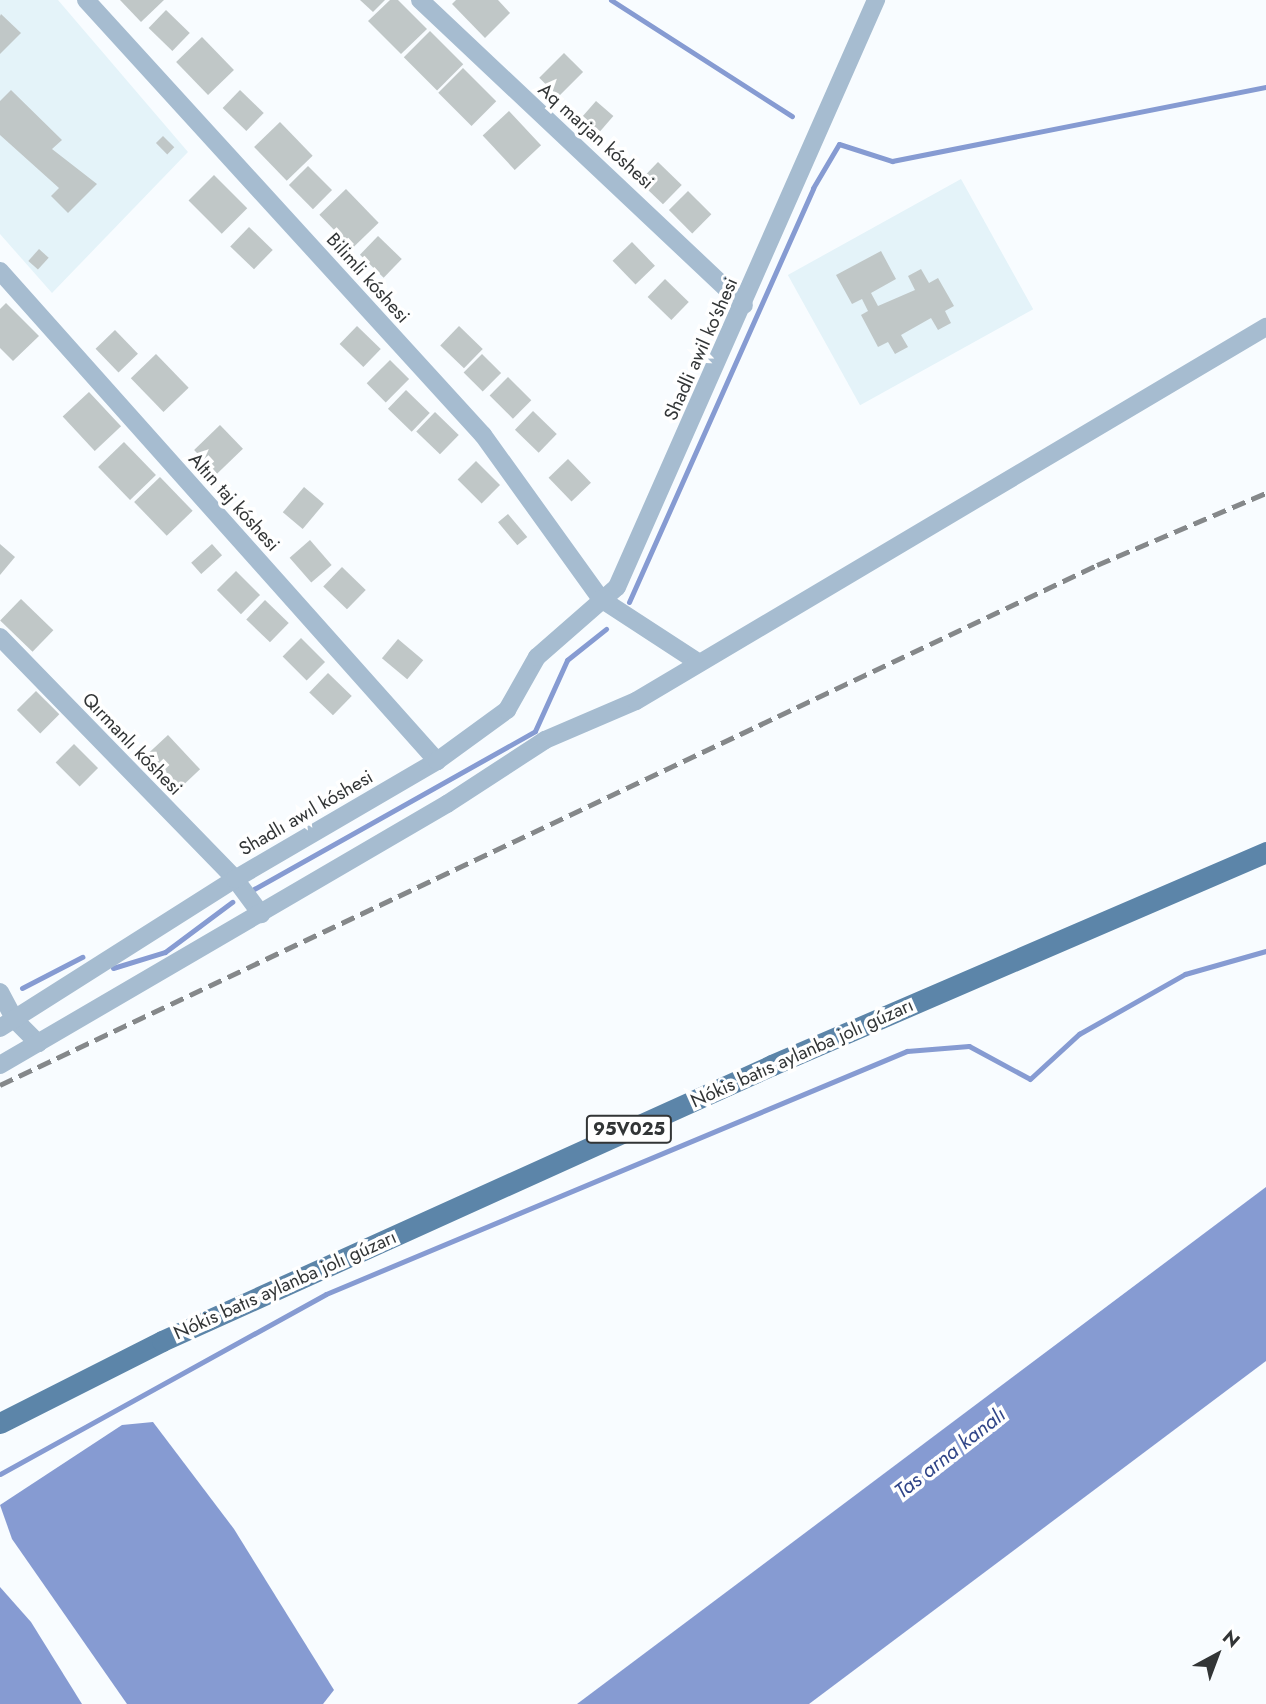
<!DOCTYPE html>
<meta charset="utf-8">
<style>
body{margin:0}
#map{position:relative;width:1266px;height:1704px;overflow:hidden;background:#f8fcff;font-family:Jost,sans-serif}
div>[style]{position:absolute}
.built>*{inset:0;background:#e4f3f9;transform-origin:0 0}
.water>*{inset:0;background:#869bd2}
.stream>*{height:5px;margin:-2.5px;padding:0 2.5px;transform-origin:2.5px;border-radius:2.5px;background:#869bd2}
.building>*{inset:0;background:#c0c7c7;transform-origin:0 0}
.minor>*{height:18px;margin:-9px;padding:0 9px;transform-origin:9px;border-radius:9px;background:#a6bcd0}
.major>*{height:21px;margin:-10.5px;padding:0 10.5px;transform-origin:10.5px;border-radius:10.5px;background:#5c85a9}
.rail>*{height:5px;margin-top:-2.5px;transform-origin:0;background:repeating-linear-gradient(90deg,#85888a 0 14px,transparent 0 21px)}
span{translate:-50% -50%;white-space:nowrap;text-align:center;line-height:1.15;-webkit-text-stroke:7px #fff;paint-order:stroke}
.shield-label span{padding:2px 5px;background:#fff;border:2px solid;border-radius:5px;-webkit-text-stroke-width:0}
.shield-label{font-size:18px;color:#323536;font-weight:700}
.street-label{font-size:19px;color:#323536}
.water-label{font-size:21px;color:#304588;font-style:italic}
.north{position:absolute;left:1182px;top:1620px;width:70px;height:70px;-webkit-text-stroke:5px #fff;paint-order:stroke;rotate:41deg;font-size:19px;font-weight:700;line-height:28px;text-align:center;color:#323536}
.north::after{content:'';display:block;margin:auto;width:24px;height:32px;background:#323536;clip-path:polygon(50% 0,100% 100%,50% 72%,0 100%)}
</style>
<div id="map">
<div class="built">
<i style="clip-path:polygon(0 0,58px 0,188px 152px,52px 293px,0 234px)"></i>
<i style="left:961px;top:179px;width:149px;height:198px;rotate:61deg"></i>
</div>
<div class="water">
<i style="clip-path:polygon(1266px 1187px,1266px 1361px,809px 1704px,577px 1704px)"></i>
<i style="clip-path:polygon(153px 1422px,234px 1529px,334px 1690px,323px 1704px,127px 1704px,12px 1539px,0 1505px,122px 1425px)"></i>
<i style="clip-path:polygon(0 1587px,31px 1622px,82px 1704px,0 1704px)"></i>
</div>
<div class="stream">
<i style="left:611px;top:0;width:215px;rotate:32.7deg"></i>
<i style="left:629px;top:602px;width:453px;rotate:-66deg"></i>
<i style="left:813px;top:188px;width:51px;rotate:-59.4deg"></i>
<i style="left:839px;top:144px;width:56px;rotate:17.8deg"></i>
<i style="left:892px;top:161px;width:381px;rotate:-11.2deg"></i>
<i style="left:254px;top:889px;width:322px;rotate:-29.3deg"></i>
<i style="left:535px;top:731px;width:78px;rotate:-65.7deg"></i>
<i style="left:567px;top:660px;width:50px;rotate:-38.5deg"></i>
<i style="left:113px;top:968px;width:54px;rotate:-17.1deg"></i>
<i style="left:165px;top:952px;width:84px;rotate:-36.7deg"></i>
<i style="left:22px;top:988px;width:68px;rotate:-27.3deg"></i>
<i style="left:0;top:1474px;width:372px;rotate:-28.9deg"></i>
<i style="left:326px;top:1294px;width:630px;rotate:-22.7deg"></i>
<i style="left:907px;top:1051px;width:62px;rotate:-4.6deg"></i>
<i style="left:969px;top:1046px;width:69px;rotate:28.4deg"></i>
<i style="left:1030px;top:1079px;width:67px;rotate:-42.6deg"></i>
<i style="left:1079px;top:1034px;width:122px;rotate:-29.5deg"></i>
<i style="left:1185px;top:974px;width:84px;rotate:-15.9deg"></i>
</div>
<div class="building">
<i style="clip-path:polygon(120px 0,164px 0,141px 22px)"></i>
<i style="clip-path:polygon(360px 0,385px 0,373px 12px)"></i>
<i style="clip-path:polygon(390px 0,398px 0,427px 29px,401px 54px,368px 21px)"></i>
<i style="clip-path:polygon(456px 0,498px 0,510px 13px,485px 38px,452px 4px)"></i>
<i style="left:166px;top:10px;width:33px;height:25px;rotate:44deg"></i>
<i style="clip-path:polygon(1px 14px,21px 33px,0 54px,0 16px)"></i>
<i style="left:430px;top:31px;width:47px;height:37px;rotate:45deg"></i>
<i style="left:202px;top:37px;width:46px;height:36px;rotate:46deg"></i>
<i style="left:564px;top:53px;width:27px;height:35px;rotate:45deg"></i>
<i style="left:463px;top:68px;width:47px;height:35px;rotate:45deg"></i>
<i style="clip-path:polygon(11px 90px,62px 140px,52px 149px,97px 184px,68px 213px,51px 196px,59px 188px,0 135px,0 101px)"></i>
<i style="left:240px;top:90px;width:33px;height:25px;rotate:44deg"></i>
<i style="left:596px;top:101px;width:23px;height:26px;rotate:41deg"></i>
<i style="left:509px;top:111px;width:47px;height:36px;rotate:47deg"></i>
<i style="left:280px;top:122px;width:47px;height:36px;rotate:46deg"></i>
<i style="left:163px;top:136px;width:16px;height:10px;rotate:45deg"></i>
<i style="left:658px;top:162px;width:33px;height:27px;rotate:44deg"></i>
<i style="left:308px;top:166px;width:34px;height:27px;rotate:45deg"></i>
<i style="left:214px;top:175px;width:47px;height:36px;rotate:45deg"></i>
<i style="left:346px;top:189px;width:47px;height:37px;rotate:46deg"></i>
<i style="left:688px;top:191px;width:33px;height:27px;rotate:45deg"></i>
<i style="left:249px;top:227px;width:33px;height:27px;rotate:44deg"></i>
<i style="left:378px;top:236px;width:33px;height:26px;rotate:44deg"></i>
<i style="left:632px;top:242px;width:33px;height:27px;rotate:46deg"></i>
<i style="left:39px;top:249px;width:13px;height:16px;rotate:42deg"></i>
<i style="clip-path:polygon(881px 251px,896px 279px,871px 293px,878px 306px,915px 290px,908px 276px,921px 269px,929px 283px,938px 278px,954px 306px,945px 311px,951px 323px,938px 330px,931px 318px,901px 335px,908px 347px,895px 354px,888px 342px,878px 347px,861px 315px,868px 311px,862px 299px,852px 304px,836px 275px)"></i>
<i style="left:665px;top:279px;width:33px;height:25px;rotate:44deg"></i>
<i style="clip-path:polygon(6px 303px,39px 336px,13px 361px,0 348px,0 309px)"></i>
<i style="left:357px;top:326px;width:33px;height:25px;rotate:44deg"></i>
<i style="left:459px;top:326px;width:33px;height:27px;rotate:44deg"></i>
<i style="left:115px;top:330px;width:33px;height:27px;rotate:46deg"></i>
<i style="left:156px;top:354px;width:47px;height:35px;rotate:46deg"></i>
<i style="left:482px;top:354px;width:27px;height:26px;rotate:45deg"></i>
<i style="left:390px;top:360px;width:27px;height:33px;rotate:45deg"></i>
<i style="left:508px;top:377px;width:33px;height:26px;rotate:45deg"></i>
<i style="left:406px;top:390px;width:33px;height:26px;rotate:44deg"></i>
<i style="left:89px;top:392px;width:47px;height:36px;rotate:47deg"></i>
<i style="left:533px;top:411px;width:33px;height:26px;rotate:44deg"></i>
<i style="left:435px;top:412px;width:33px;height:27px;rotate:44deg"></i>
<i style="left:220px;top:425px;width:33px;height:36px;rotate:46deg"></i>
<i style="left:124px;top:442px;width:46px;height:36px;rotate:46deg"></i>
<i style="left:568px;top:459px;width:33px;height:27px;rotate:46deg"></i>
<i style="left:476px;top:461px;width:34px;height:26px;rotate:45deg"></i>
<i style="left:160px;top:477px;width:47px;height:36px;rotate:46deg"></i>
<i style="left:304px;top:487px;width:26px;height:33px;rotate:40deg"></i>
<i style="left:508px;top:514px;width:30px;height:13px;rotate:50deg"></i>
<i style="left:310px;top:540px;width:33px;height:27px;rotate:49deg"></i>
<i style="clip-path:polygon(0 544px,15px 557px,0 575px)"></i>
<i style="left:212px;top:544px;width:15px;height:28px;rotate:48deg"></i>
<i style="left:342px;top:567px;width:33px;height:27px;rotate:44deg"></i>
<i style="left:236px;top:571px;width:34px;height:27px;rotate:45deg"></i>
<i style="left:21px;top:599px;width:45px;height:30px;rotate:44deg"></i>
<i style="left:265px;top:600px;width:33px;height:27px;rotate:44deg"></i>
<i style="left:301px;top:638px;width:34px;height:26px;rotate:45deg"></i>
<i style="left:398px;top:639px;width:33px;height:25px;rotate:40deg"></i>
<i style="left:328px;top:673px;width:33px;height:27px;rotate:44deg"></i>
<i style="left:36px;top:691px;width:33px;height:27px;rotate:45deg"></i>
<i style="left:168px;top:735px;width:47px;height:36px;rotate:47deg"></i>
<i style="left:74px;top:744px;width:34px;height:26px;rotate:45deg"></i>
</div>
<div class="minor">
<i style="left:86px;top:0;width:589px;rotate:47.62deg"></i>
<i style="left:483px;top:435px;width:202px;rotate:54.3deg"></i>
<i style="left:601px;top:599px;width:117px;rotate:33.1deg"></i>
<i style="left:420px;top:0;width:445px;rotate:43.3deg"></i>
<i style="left:0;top:271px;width:657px;rotate:48.27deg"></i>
<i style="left:0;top:637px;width:337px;rotate:45.8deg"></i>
<i style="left:235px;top:879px;width:44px;rotate:53.4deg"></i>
<i style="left:0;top:992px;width:32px;rotate:62deg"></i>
<i style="left:15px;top:1020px;width:33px;rotate:45deg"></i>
<i style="left:0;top:1028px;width:278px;rotate:-32.4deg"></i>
<i style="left:235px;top:879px;width:234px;rotate:-30.3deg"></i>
<i style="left:437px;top:761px;width:87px;rotate:-36.1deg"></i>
<i style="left:507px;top:710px;width:61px;rotate:-60.5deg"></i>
<i style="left:537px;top:657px;width:106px;rotate:-41.2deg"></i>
<i style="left:617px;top:587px;width:642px;rotate:-66.19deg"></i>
<i style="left:0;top:1065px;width:518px;rotate:-30.28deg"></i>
<i style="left:447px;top:804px;width:117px;rotate:-33.1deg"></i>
<i style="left:545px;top:740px;width:99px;rotate:-23.2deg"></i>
<i style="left:636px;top:701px;width:733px;rotate:-30.7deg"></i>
</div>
<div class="major">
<i style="left:0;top:1423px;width:182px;rotate:-26.8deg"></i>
<i style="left:162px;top:1341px;width:670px;rotate:-24.34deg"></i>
<i style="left:772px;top:1065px;width:538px;rotate:-23.32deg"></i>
</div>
<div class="rail">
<i style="left:0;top:1085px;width:1214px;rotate:-25.36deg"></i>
<i style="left:1097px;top:565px;width:184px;rotate:-23.1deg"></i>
</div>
<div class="shield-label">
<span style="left:629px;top:1129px">95V025</span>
</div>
<div class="street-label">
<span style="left:596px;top:136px;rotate:42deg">Aq marjan kóshesi</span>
<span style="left:368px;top:278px;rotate:48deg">Bilimli kóshesi</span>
<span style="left:701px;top:349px;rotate:-66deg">Shadli awil ko'shesi</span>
<span style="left:234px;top:502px;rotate:48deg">Altın taj kóshesi</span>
<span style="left:132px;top:744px;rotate:46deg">Qırmanlı kóshesi</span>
<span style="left:306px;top:813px;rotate:-30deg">Shadlı awıl kóshesi</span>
<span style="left:802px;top:1053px;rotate:-24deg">Nókis batıs aylanba jolı gúzarı</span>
<span style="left:285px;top:1285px;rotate:-24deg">Nókis batıs aylanba jolı gúzarı</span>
</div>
<div class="water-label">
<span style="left:950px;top:1453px;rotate:-38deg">Tas arna kanalı</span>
</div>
<div class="north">N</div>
</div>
